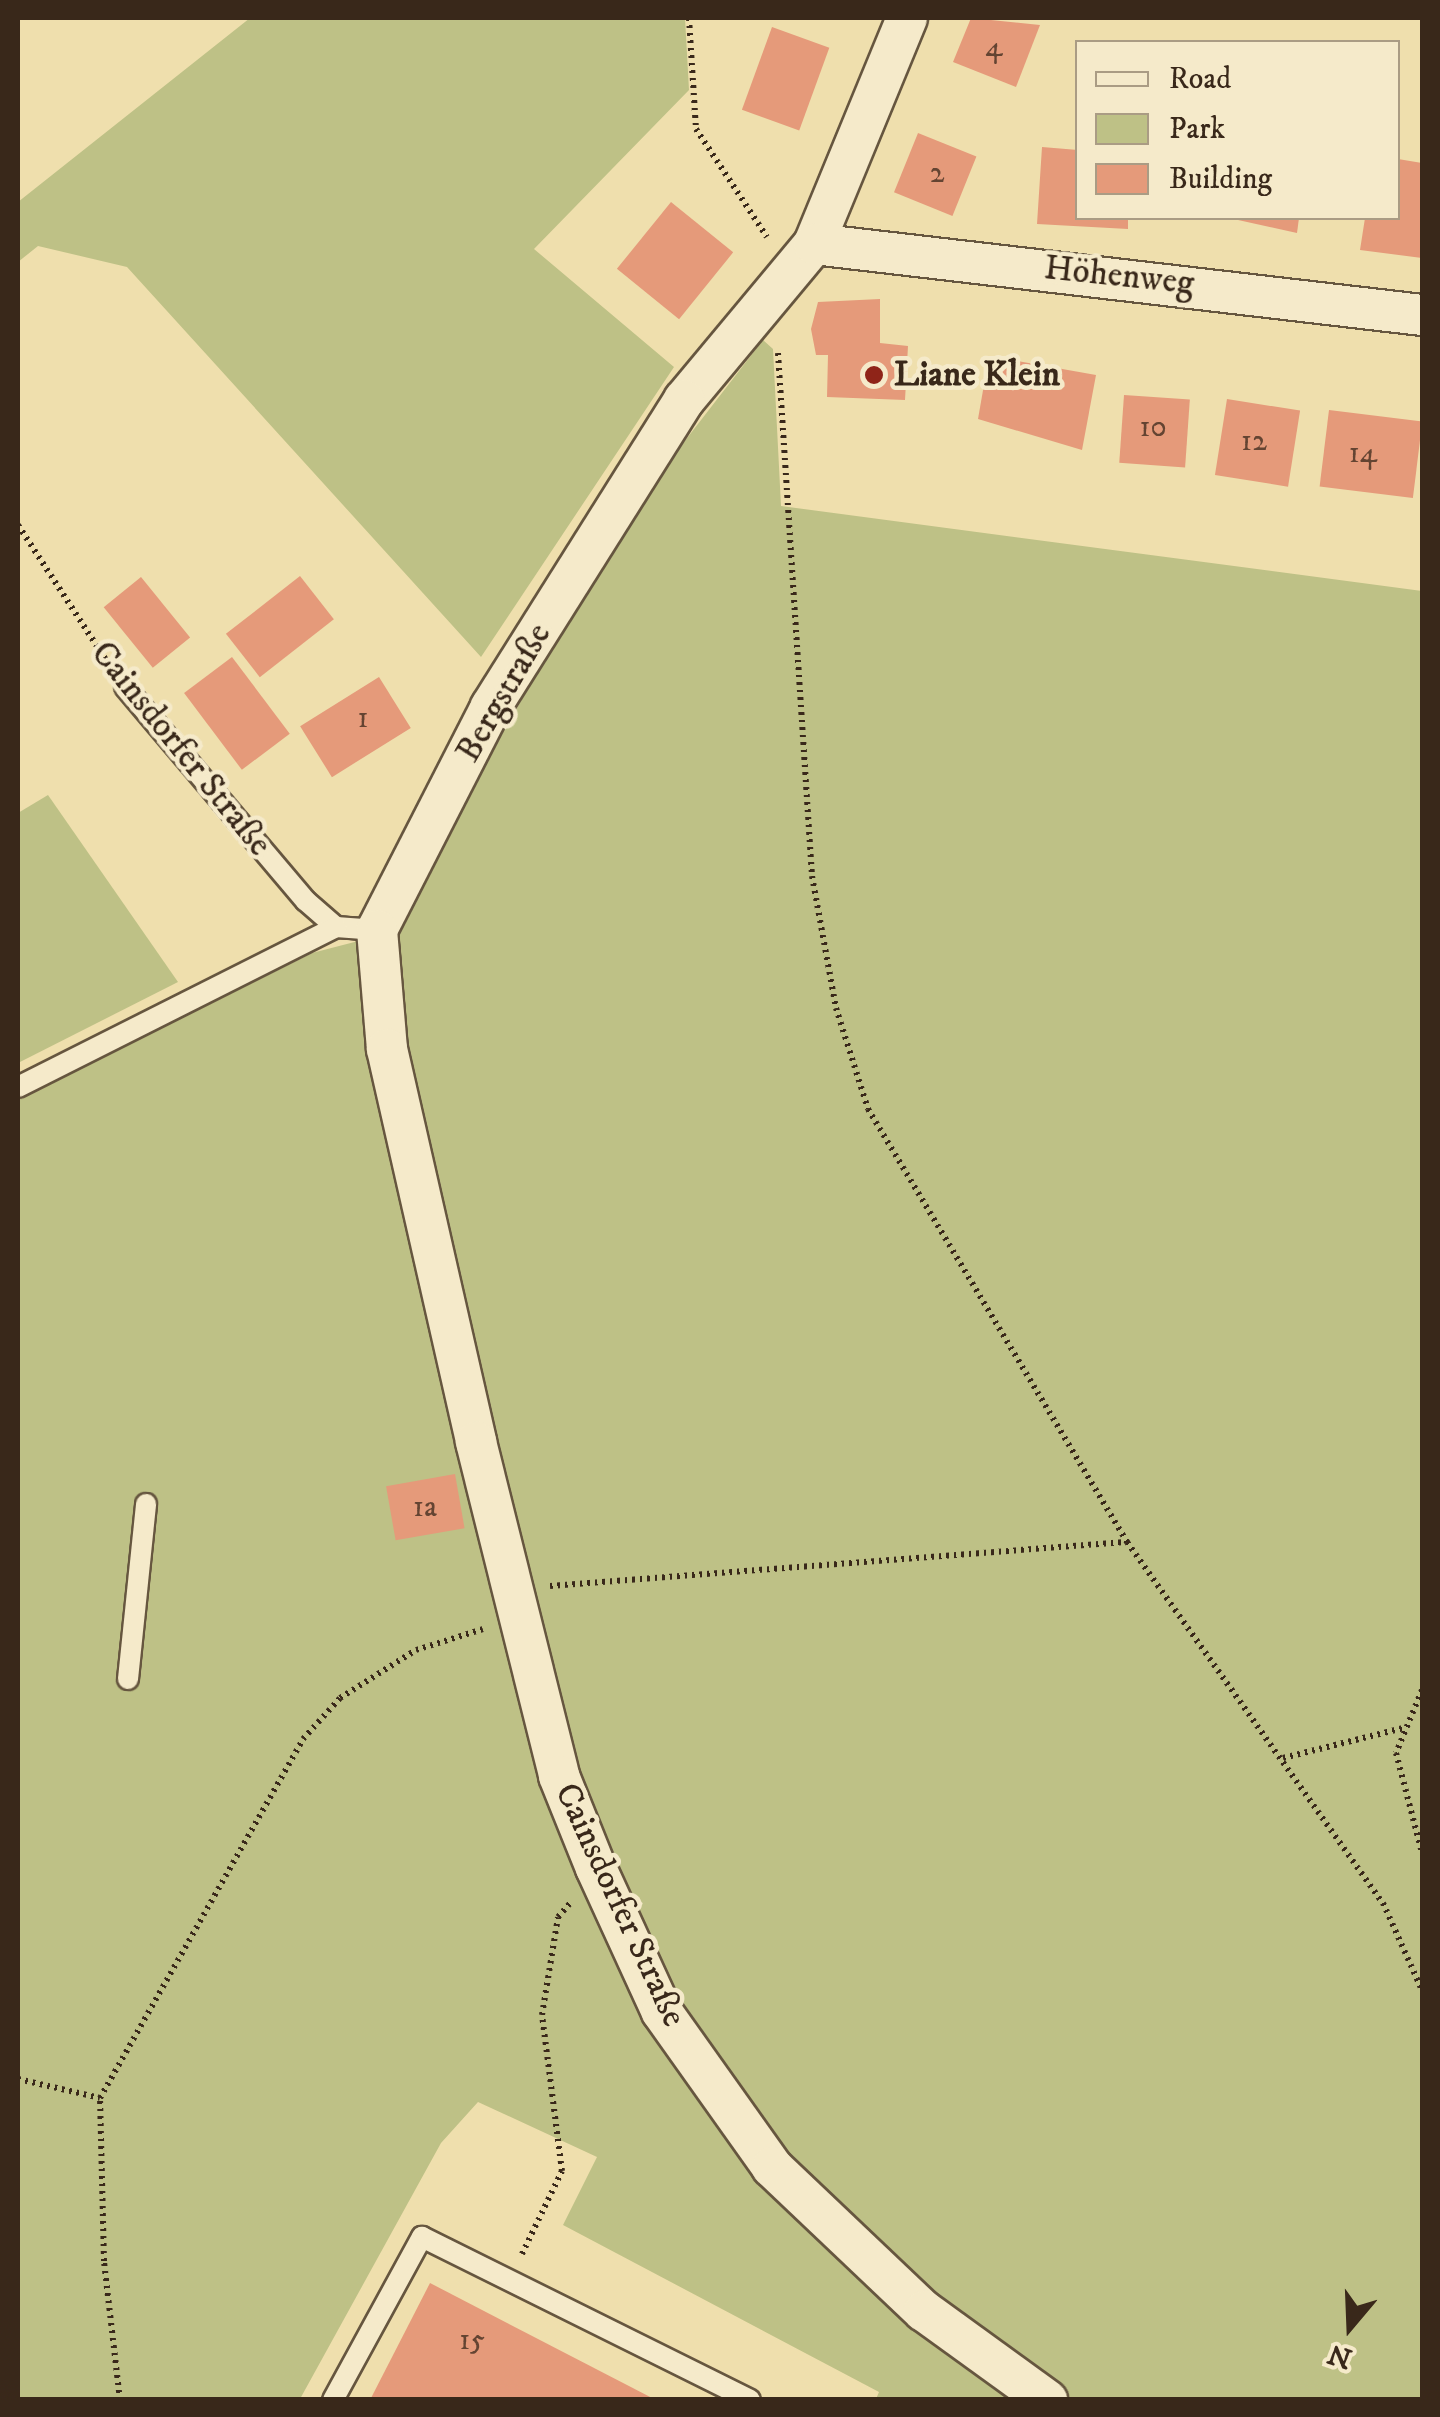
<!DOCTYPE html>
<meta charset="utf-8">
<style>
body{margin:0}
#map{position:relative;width:1440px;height:2417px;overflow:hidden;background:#efdfad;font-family:"IM FELL DW Pica",serif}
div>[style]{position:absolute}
.green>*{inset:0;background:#bec186}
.building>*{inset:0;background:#e59a7a;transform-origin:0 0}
.path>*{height:6px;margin-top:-3px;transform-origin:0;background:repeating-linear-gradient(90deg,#39281a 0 2.5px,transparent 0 7.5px)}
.roads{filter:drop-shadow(2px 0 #66563f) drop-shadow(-2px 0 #66563f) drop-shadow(0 2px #66563f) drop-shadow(0 -2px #66563f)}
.lane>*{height:20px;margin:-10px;padding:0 10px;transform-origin:10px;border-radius:10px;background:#f5eaca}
.street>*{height:40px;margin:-20px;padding:0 20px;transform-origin:20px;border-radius:20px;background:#f5eaca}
.dots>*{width:28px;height:28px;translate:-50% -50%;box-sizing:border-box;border:5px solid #f5eaca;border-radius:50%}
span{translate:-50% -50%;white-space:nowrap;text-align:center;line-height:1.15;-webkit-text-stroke:9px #f5eaca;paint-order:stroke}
.number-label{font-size:30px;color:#644432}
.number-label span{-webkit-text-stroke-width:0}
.street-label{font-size:35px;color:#39281a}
.poi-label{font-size:35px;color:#39281a;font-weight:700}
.left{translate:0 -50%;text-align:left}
.frame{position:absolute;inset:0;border:20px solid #39281a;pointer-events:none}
.legend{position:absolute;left:1075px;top:40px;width:325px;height:180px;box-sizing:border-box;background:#f5eaca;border:2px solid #aa9c84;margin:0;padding:12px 18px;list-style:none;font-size:30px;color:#39281a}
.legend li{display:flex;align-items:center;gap:20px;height:50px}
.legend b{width:50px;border:2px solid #aa9c84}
.north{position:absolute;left:1300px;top:2277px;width:100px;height:100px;-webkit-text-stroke:8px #f5eaca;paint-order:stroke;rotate:199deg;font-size:28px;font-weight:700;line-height:40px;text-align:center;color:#39281a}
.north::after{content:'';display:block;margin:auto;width:35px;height:45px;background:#39281a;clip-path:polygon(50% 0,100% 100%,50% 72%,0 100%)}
</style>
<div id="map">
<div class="green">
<i style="clip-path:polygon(250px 18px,685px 18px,689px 90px,534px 249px,674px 367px,481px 657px,127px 267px,38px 246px,18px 262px,18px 202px)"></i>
<i style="clip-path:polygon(763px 340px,773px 349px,781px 506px,1422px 591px,1422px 2399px,876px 2399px,879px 2392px,563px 2225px,597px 2157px,478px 2102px,441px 2143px,300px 2399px,18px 2400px,18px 1100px,312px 953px,401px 930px,476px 778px,636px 504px)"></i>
<i style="clip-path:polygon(48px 795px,178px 982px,18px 1063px,18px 813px)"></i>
</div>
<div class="building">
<i style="clip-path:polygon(971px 18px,1040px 25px,1016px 87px,953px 62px)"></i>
<i style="left:772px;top:27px;width:61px;height:88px;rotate:20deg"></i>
<i style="left:918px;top:133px;width:63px;height:64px;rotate:22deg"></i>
<i style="clip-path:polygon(1042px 147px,1078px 150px,1078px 218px,1128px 218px,1128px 229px,1037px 224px)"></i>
<i style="clip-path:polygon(1398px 159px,1422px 163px,1422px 258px,1360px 250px,1365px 218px,1398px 218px)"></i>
<i style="left:671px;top:202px;width:80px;height:86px;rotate:39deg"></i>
<i style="clip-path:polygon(1229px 218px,1299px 218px,1297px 233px)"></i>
<i style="clip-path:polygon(880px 299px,880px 343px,908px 346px,905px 400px,827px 397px,828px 355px,816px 355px,811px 329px,818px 302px)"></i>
<i style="clip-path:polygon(989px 356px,1096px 375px,1082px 450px,978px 419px)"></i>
<i style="left:1124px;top:395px;width:66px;height:68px;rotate:4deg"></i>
<i style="left:1227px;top:399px;width:74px;height:77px;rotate:9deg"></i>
<i style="left:1329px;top:410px;width:94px;height:77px;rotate:7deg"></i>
<i style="left:300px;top:576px;width:55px;height:94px;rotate:52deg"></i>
<i style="left:141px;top:577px;width:78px;height:48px;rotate:51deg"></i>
<i style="left:232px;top:657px;width:96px;height:60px;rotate:53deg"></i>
<i style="left:379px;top:677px;width:60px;height:93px;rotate:58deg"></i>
<i style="left:455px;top:1474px;width:55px;height:70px;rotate:80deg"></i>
<i style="clip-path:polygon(430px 2283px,656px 2400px,370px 2400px)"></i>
</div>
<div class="path">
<i style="left:689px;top:18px;width:111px;rotate:86.4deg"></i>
<i style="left:696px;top:129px;width:129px;rotate:56.7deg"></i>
<i style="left:778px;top:353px;width:524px;rotate:86.28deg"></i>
<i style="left:812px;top:876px;width:134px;rotate:79.7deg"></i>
<i style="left:836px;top:1008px;width:106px;rotate:72.4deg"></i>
<i style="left:868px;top:1109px;width:505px;rotate:59.11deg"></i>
<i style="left:1127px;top:1542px;width:443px;rotate:54.7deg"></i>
<i style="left:1383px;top:1903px;width:95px;rotate:65.9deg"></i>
<i style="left:18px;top:525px;width:168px;rotate:56.9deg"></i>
<i style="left:550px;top:1586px;width:577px;rotate:-4.38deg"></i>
<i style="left:1422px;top:1690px;width:68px;rotate:112.4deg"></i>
<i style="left:1396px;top:1753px;width:103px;rotate:75.4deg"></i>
<i style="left:1283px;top:1758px;width:124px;rotate:-14deg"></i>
<i style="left:18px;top:2079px;width:84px;rotate:13deg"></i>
<i style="left:522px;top:2254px;width:92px;rotate:-64.3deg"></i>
<i style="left:562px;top:2171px;width:157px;rotate:-97.3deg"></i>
<i style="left:542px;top:2015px;width:99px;rotate:-80.7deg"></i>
<i style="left:558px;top:1917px;width:18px;rotate:-49deg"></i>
<i style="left:120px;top:2400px;width:140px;rotate:-96.6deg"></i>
<i style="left:104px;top:2261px;width:163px;rotate:-91.4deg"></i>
<i style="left:100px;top:2098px;width:412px;rotate:-60.5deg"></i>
<i style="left:303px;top:1739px;width:55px;rotate:-47.9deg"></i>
<i style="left:340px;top:1698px;width:90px;rotate:-32.3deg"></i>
<i style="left:416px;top:1650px;width:70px;rotate:-17.4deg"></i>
</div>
<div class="roads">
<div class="lane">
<i style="left:125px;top:687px;width:280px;rotate:49.8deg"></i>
<i style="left:306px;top:901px;width:40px;rotate:41deg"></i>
<i style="left:336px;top:927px;width:41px;rotate:4.2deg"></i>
<i style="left:18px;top:1087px;width:356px;rotate:-26.7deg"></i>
<i style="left:128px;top:1679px;width:176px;rotate:-84.1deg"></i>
<i style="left:333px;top:2400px;width:186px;rotate:-61.4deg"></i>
<i style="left:422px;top:2237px;width:366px;rotate:26.4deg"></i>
</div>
<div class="street">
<i style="left:907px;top:18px;width:244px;rotate:112.4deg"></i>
<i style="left:814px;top:244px;width:203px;rotate:129.8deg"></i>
<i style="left:684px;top:400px;width:363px;rotate:122.2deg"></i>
<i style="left:491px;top:707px;width:250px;rotate:117.1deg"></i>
<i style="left:377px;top:930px;width:119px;rotate:85.2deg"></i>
<i style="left:387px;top:1049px;width:403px;rotate:77.2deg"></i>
<i style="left:476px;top:1442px;width:344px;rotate:76deg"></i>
<i style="left:559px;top:1776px;width:99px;rotate:68.1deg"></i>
<i style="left:596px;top:1868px;width:158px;rotate:65.4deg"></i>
<i style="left:662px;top:2012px;width:190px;rotate:54.6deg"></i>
<i style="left:772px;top:2167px;width:209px;rotate:43.5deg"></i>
<i style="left:924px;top:2311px;width:152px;rotate:35.9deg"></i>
<i style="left:814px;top:244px;width:612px;rotate:6.66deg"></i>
</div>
</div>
<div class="dots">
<i style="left:874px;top:375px;background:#8f2418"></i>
</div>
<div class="number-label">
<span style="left:994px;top:48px">4</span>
<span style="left:937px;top:174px">2</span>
<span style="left:1153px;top:428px">10</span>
<span style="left:1254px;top:442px">12</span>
<span style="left:1363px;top:454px">14</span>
<span style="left:363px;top:719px">1</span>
<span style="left:425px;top:1508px">1a</span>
<span style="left:472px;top:2341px">15</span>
</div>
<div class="street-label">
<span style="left:1119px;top:276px;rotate:6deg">Höhenweg</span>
<span style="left:504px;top:693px;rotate:-60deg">Bergstraße</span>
<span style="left:181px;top:749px;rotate:51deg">Cainsdorfer Straße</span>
<span style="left:620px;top:1905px;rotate:65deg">Cainsdorfer Straße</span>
</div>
<div class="poi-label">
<span class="left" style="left:894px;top:375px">Liane Klein</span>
</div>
<div class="frame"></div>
<ul class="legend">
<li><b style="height:12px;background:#f5eaca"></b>Road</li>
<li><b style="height:28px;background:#bec186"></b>Park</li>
<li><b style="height:28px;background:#e59a7a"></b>Building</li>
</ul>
<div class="north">N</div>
</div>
